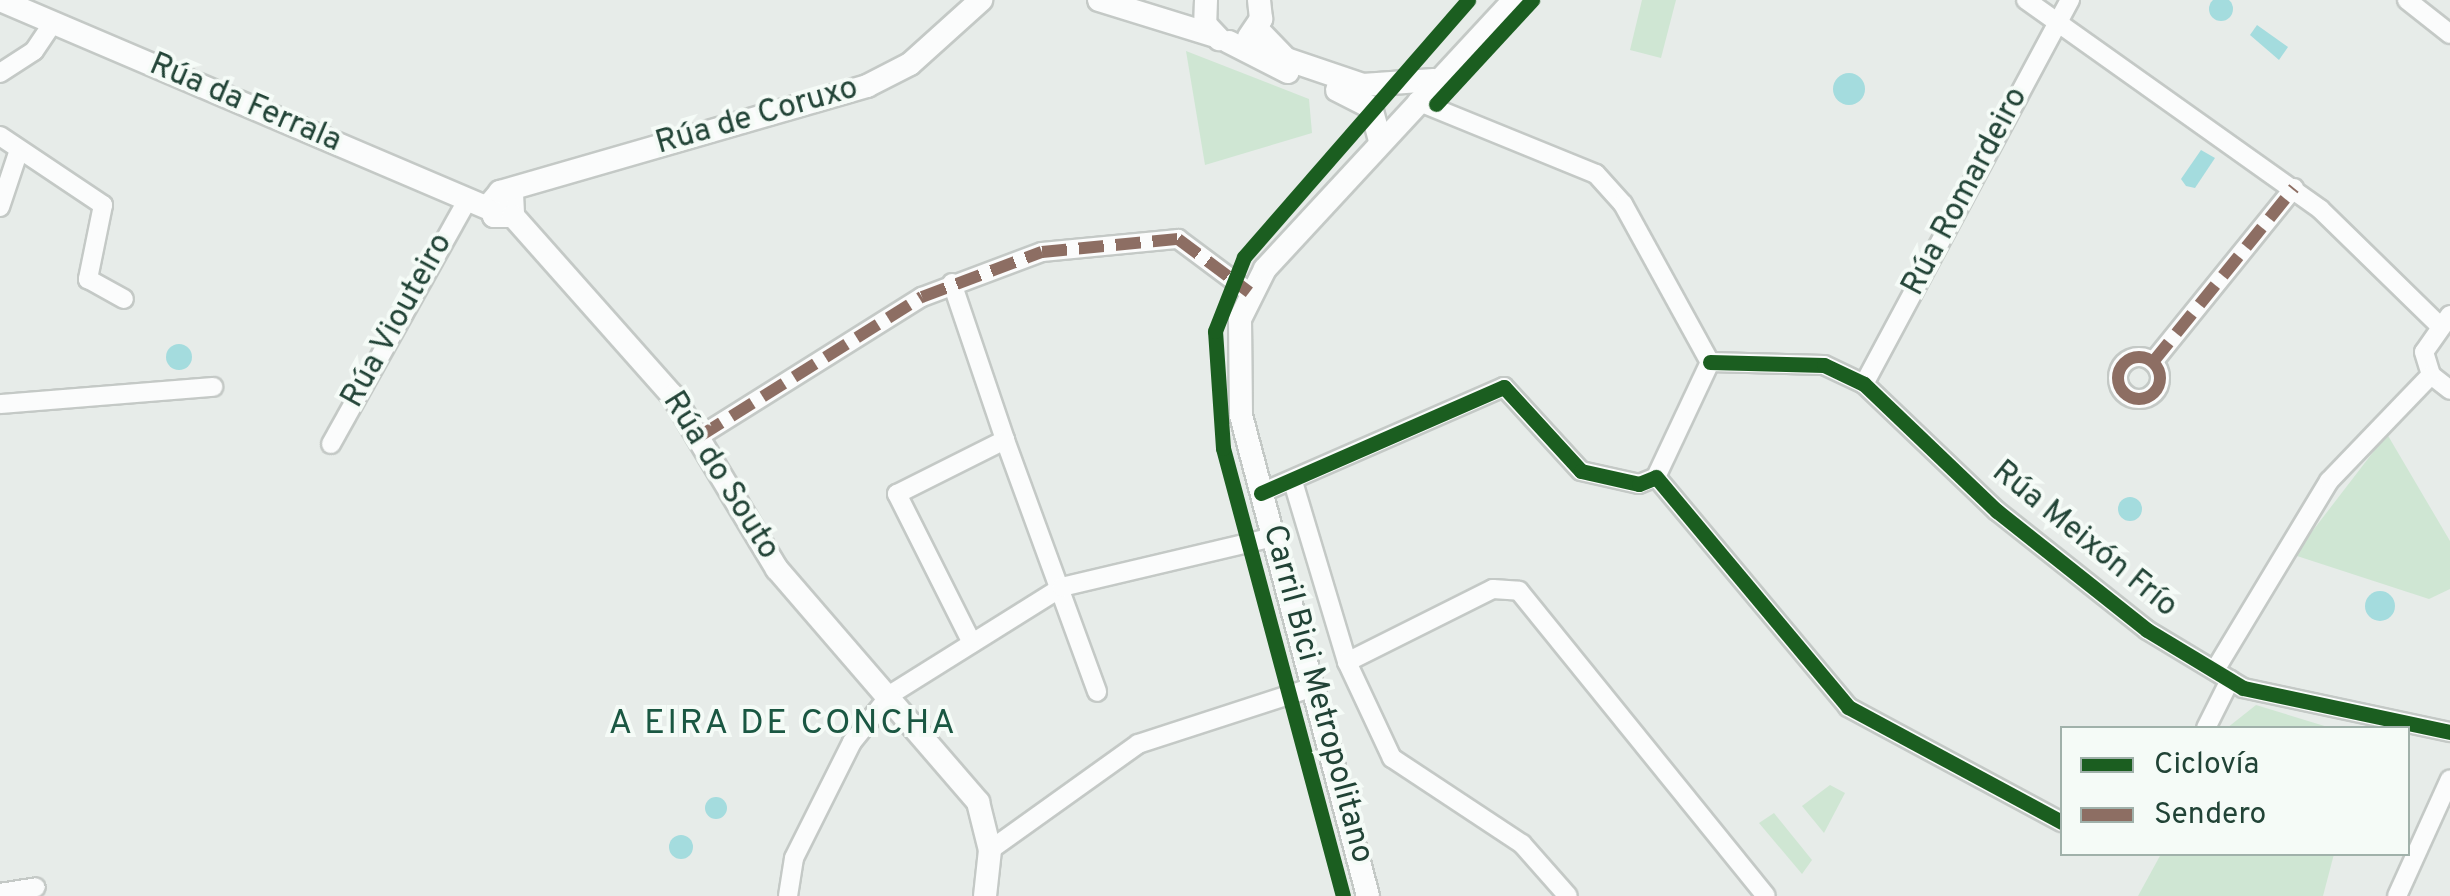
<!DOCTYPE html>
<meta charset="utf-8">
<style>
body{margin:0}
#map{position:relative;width:2450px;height:896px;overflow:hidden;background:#e7ece9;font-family:Overpass,sans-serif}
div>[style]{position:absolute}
.green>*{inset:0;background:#cfe6d3}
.water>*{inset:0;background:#a4dcde}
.round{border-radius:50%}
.roads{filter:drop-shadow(2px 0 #c4c9c6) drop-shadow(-2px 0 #c4c9c6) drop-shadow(0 2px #c4c9c6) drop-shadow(0 -2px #c4c9c6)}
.street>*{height:18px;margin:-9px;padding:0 9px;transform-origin:9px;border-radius:9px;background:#fbfcfc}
.street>.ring{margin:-9px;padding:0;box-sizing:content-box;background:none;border:18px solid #fbfcfc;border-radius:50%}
.secondary>*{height:22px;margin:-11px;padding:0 11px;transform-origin:11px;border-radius:11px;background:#fbfcfc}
.quiet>*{height:12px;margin-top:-6px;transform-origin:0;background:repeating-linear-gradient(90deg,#8d6e63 0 25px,transparent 0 37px)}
.quiet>.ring{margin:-6px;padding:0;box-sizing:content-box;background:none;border:12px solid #8d6e63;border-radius:50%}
.cycleway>*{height:15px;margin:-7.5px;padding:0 7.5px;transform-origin:7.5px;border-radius:7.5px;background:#1b5e20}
span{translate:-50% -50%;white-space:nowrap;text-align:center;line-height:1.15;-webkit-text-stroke:8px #f5fbf7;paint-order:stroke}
.street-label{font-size:32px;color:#214336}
.neighbourhood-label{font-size:35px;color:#1a5742;letter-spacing:2.5px}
.legend{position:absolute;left:2060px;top:726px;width:350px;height:130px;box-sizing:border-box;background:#f5fbf7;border:2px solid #a0b1aa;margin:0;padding:12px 18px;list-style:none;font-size:30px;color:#214336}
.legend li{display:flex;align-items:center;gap:20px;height:50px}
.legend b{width:50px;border:2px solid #a0b1aa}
</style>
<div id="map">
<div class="green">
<i style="clip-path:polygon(1642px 0,1676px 0,1661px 58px,1630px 50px)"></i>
<i style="clip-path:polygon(1186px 51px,1309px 99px,1312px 133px,1205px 165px)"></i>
<i style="clip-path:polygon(2387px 434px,2450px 541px,2450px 589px,2429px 599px,2294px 555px)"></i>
<i style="clip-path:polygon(2256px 705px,2331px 728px,2227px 728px)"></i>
<i style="clip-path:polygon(1830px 785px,1845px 793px,1824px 833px,1802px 806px)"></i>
<i style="clip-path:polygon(1774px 813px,1812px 860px,1802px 874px,1759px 823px)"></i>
<i style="clip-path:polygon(2161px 854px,2334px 854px,2323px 896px,2138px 896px)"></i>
</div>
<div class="water">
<i class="round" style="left:2209px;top:-3px;width:24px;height:24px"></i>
<i style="clip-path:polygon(2257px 25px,2288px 47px,2279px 60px,2250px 35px)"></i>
<i class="round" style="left:1833px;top:73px;width:32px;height:32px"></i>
<i style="clip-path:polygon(2201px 150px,2215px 158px,2195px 188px,2186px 186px,2181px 179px)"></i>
<i class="round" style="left:166px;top:344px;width:26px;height:26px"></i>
<i class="round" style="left:2118px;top:497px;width:24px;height:24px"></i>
<i class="round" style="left:2365px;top:591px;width:30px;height:30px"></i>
<i class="round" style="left:705px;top:797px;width:22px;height:22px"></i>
<i class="round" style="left:669px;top:835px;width:24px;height:24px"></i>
</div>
<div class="roads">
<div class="street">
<i style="left:2026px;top:0;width:361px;rotate:35.4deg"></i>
<i style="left:2320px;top:209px;width:163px;rotate:44.3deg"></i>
<i style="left:2407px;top:0;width:55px;rotate:38.3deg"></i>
<i style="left:0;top:73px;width:40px;rotate:-32.9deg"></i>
<i style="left:34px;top:51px;width:34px;rotate:-56deg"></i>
<i style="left:1417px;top:101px;width:193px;rotate:22.2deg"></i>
<i style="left:1596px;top:174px;width:40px;rotate:48deg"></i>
<i style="left:1623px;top:204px;width:180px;rotate:61.2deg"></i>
<i style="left:0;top:136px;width:124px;rotate:33.8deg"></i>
<i style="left:103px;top:205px;width:76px;rotate:101.5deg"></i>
<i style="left:88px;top:279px;width:41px;rotate:29.1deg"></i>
<i style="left:0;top:207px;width:60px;rotate:-71.6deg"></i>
<i style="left:952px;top:283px;width:166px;rotate:71.3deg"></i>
<i style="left:2450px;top:315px;width:45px;rotate:125.1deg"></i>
<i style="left:2424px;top:352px;width:24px;rotate:73deg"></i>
<i style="left:2431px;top:375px;width:24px;rotate:38deg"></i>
<i class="ring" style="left:2118px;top:357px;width:24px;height:24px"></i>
<i style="left:1710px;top:362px;width:114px;rotate:1.5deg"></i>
<i style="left:1824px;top:365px;width:44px;rotate:25.4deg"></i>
<i style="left:1864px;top:384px;width:184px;rotate:43.7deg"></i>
<i style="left:1997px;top:511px;width:191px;rotate:38.4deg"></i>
<i style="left:2147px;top:630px;width:112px;rotate:31.1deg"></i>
<i style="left:2243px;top:688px;width:212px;rotate:12deg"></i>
<i style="left:2153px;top:362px;width:224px;rotate:-51deg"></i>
<i style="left:1864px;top:384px;width:436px;rotate:-61.8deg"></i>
<i style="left:0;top:404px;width:214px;rotate:-4.6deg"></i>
<i style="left:700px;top:436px;width:262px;rotate:-32.1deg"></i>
<i style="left:922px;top:297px;width:128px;rotate:-20.6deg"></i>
<i style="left:1042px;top:252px;width:137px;rotate:-5.5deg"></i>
<i style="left:1178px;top:239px;width:89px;rotate:36.7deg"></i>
<i style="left:331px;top:444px;width:281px;rotate:-60.8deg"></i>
<i style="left:1656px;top:477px;width:127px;rotate:-64.8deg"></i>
<i style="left:1294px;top:485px;width:185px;rotate:73.3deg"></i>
<i style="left:1347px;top:662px;width:106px;rotate:64.9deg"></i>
<i style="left:1392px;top:758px;width:156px;rotate:33.5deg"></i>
<i style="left:1522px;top:844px;width:69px;rotate:48.5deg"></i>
<i style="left:1261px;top:493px;width:265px;rotate:-23.6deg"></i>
<i style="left:1504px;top:387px;width:114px;rotate:47.5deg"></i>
<i style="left:1581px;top:471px;width:59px;rotate:12.6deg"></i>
<i style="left:1639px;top:484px;width:18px;rotate:-22deg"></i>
<i style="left:1656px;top:477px;width:300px;rotate:50.1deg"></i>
<i style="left:1848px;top:707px;width:243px;rotate:28.3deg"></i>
<i style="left:972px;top:643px;width:167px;rotate:-116.7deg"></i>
<i style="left:897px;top:494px;width:121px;rotate:-26.6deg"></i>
<i style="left:1005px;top:440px;width:268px;rotate:69.9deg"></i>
<i style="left:1347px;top:662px;width:163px;rotate:-26.6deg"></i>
<i style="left:1493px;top:589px;width:26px;rotate:4deg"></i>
<i style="left:1519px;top:591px;width:392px;rotate:51deg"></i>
<i style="left:2215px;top:670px;width:221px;rotate:-58.9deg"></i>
<i style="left:2329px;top:481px;width:147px;rotate:-46.1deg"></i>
<i style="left:2206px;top:728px;width:54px;rotate:-63.4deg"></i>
<i style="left:990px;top:850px;width:182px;rotate:-35.6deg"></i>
<i style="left:1138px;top:744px;width:184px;rotate:-18deg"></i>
<i style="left:0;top:893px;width:36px;rotate:-9deg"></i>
<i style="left:788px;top:896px;width:38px;rotate:-81deg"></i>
<i style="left:794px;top:858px;width:130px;rotate:-63.4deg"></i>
<i style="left:852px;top:742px;width:62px;rotate:-50.9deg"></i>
<i style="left:891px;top:694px;width:202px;rotate:-32deg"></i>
<i style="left:1062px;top:587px;width:217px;rotate:-13.3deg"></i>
<i style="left:2397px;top:896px;width:128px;rotate:-65.6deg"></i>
</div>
<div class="secondary">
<i style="left:0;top:0;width:533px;rotate:23.1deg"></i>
<i style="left:1099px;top:0;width:121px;rotate:17.2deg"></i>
<i style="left:1206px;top:0;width:24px;rotate:92deg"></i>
<i style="left:1205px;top:24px;width:21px;rotate:47deg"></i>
<i style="left:1257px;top:29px;width:42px;rotate:46deg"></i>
<i style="left:1286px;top:59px;width:81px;rotate:18.7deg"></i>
<i style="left:1363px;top:85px;width:71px;rotate:-4deg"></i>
<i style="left:1249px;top:37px;width:22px;rotate:-56deg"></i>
<i style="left:1261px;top:19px;width:19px;rotate:-96deg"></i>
<i style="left:1229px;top:42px;width:66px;rotate:27deg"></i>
<i style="left:1337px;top:90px;width:38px;rotate:27deg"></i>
<i style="left:1371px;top:107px;width:35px;rotate:75deg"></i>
<i style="left:512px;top:194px;width:22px;rotate:87deg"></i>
<i style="left:513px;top:216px;width:19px;rotate:180deg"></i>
<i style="left:494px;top:216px;width:13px;rotate:-108deg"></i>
<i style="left:490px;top:204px;width:16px;rotate:-50deg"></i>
<i style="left:500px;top:192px;width:382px;rotate:-16.1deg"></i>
<i style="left:867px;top:86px;width:48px;rotate:-27.1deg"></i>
<i style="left:910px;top:64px;width:96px;rotate:-42deg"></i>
<i style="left:513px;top:216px;width:241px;rotate:48.4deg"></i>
<i style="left:673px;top:396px;width:202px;rotate:59deg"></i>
<i style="left:777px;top:569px;width:308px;rotate:49.2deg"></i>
<i style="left:978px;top:802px;width:49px;rotate:76deg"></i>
<i style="left:990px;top:850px;width:46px;rotate:96.2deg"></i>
<i style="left:1368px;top:896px;width:497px;rotate:-104.8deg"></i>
<i style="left:1241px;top:415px;width:96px;rotate:-90.6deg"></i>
<i style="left:1240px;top:319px;width:56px;rotate:-63.4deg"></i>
<i style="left:1265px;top:269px;width:367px;rotate:-47.2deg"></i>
</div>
</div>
<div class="quiet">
<i class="ring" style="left:2118px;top:357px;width:30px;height:30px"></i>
<i style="left:2153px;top:362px;width:224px;rotate:-51deg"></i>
<i style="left:700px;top:436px;width:262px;rotate:-32.1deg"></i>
<i style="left:922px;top:297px;width:128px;rotate:-20.6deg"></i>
<i style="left:1042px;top:252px;width:137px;rotate:-5.5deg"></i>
<i style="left:1178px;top:239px;width:89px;rotate:36.7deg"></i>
</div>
<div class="cycleway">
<i style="left:1436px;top:104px;width:142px;rotate:-47.3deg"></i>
<i style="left:1710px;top:362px;width:114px;rotate:1.5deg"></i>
<i style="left:1824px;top:365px;width:44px;rotate:25.4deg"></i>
<i style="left:1864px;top:384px;width:184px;rotate:43.7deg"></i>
<i style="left:1997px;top:511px;width:191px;rotate:38.4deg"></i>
<i style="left:2147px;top:630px;width:112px;rotate:31.1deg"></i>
<i style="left:2243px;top:688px;width:212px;rotate:12deg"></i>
<i style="left:1261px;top:493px;width:265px;rotate:-23.6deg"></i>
<i style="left:1504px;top:387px;width:114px;rotate:47.5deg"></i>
<i style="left:1581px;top:471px;width:59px;rotate:12.6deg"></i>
<i style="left:1639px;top:484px;width:18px;rotate:-22deg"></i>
<i style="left:1656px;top:477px;width:300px;rotate:50.1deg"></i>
<i style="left:1848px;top:707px;width:243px;rotate:28.3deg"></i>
<i style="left:1343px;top:896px;width:464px;rotate:-105deg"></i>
<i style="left:1223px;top:448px;width:117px;rotate:-93.9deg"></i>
<i style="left:1215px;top:331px;width:79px;rotate:-68.6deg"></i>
<i style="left:1244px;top:257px;width:341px;rotate:-48.9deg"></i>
</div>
<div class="street-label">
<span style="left:245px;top:104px;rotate:23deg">Rúa da Ferrala</span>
<span style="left:757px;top:117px;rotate:-16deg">Rúa de Coruxo</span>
<span style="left:1966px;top:192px;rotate:-62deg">Rúa Romardeiro</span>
<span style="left:398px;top:321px;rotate:-61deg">Rúa Viouteiro</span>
<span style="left:720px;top:476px;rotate:58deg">Rúa do Souto</span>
<span style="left:2084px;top:540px;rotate:39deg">Rúa Meixón Frío</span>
<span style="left:1317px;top:694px;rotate:75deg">Carril Bici Metropolitano</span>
</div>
<div class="neighbourhood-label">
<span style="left:783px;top:724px">A EIRA DE CONCHA</span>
</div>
<ul class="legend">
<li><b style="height:12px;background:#1b5e20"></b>Ciclovía</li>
<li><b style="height:12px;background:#8d6e63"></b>Sendero</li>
</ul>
</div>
